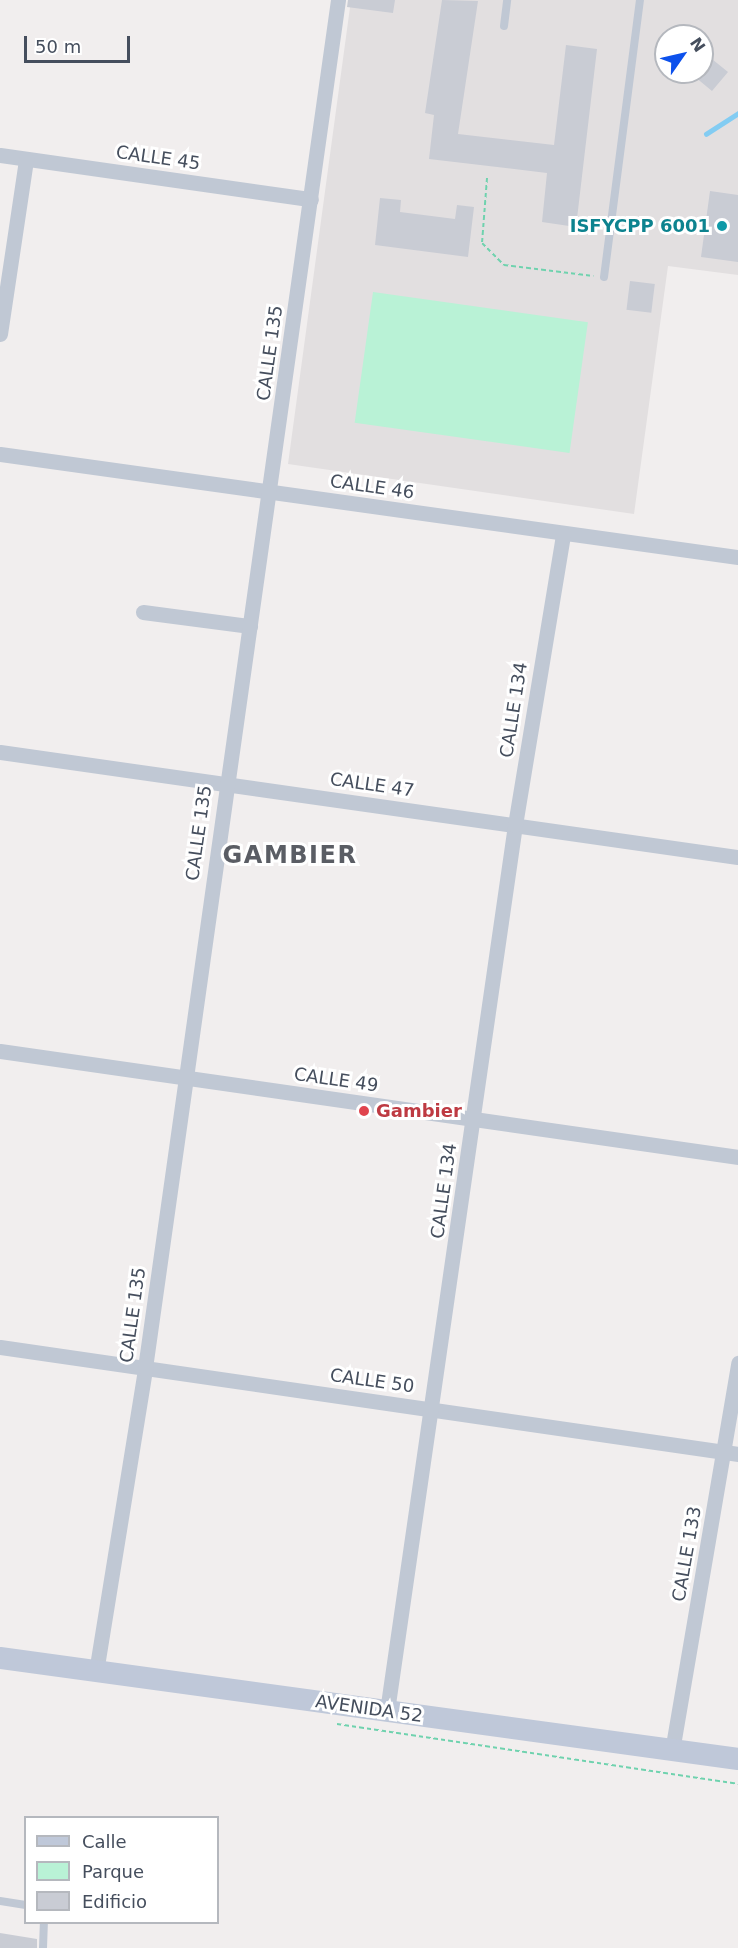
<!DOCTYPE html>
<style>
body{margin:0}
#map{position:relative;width:738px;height:1948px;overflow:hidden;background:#f1eeee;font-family:"DejaVu Sans",sans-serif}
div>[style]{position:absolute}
.education>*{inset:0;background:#e2dfe0}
.green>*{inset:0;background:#b9f2d6;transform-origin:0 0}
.stream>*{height:4.5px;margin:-2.25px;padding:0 2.25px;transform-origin:2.25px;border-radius:2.25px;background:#83ccf2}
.building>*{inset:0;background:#c9ccd4;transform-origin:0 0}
.path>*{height:2px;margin-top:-1px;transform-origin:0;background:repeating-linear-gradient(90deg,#6fd2ae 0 4.5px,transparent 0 7.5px)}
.lane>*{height:8px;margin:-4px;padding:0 4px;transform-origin:4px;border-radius:4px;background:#c0c8d4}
.street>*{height:15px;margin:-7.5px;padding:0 7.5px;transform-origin:7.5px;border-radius:7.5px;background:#c0c8d4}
.secondary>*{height:22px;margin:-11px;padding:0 11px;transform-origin:11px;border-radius:11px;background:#bfc8d9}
.dots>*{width:16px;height:16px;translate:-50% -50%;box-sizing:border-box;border:3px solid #fff;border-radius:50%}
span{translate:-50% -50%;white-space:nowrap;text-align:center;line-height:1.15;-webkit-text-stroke:6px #fff;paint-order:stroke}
.street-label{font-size:18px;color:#454e5d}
.culture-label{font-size:18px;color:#0d838f;font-weight:700}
.right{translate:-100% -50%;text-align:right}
.health-label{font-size:18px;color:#be3a42;font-weight:700}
.left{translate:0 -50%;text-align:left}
.district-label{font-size:24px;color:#5a5d64;font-weight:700;letter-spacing:1.5px}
.legend{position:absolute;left:24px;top:1816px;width:195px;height:108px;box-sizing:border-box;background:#fff;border:2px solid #b5b8be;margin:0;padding:8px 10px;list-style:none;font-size:18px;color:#454e5d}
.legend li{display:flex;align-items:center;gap:12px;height:30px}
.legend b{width:30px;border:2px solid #b5b8be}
.north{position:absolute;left:654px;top:24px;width:60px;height:60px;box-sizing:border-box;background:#fff;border:2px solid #b5b8be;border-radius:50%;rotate:56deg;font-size:16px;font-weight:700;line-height:24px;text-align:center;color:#454e5d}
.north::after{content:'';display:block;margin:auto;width:21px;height:27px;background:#0d51ec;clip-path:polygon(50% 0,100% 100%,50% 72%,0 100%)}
.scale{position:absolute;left:24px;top:36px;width:106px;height:27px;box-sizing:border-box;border:3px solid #454e5d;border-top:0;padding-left:8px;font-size:18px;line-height:21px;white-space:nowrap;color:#454e5d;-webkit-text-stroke:4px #fff;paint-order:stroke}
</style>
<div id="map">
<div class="education">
<i style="clip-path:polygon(evenodd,351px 0,738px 0,738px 275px,668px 266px,634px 514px,288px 464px,351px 0,666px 36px,702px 36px,702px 72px,666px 72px,666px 36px)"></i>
</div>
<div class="green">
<i style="left:373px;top:292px;width:217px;height:132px;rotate:8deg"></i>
</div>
<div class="stream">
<i style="left:706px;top:134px;width:38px;rotate:-33deg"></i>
</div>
<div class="building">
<i style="clip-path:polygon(348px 0,395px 0,393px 13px,347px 7px)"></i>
<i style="clip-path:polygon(442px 0,478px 1px,458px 134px,554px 145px,566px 45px,597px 49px,576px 227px,542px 222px,547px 173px,429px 159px,434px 115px,425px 113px)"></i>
<i style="clip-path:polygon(702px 51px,728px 72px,712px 91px,689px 72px,702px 72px)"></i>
<i style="clip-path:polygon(710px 191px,738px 195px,738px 262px,701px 257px)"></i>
<i style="clip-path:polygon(380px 198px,401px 200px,400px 212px,455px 219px,457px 205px,474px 207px,468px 257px,375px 245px)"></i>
<i style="left:630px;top:281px;width:25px;height:29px;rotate:7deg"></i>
<i style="clip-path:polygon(0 1933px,37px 1939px,37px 1948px,0 1948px)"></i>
</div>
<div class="path">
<i style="left:487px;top:178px;width:65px;rotate:94.4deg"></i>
<i style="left:482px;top:243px;width:31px;rotate:45deg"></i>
<i style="left:504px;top:265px;width:90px;rotate:7deg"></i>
<i style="left:337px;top:1724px;width:405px;rotate:8.5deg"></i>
</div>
<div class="lane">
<i style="left:504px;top:26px;width:26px;rotate:-83deg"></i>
<i style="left:604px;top:277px;width:279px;rotate:-82.6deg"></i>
<i style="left:0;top:1901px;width:26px;rotate:9deg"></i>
<i style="left:43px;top:1948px;width:26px;rotate:-88deg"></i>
</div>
<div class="street">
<i style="left:0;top:155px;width:314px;rotate:8.1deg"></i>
<i style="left:0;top:334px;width:177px;rotate:-81.5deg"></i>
<i style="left:0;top:454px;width:745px;rotate:7.95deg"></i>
<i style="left:143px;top:612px;width:108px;rotate:7.5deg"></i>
<i style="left:0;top:752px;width:745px;rotate:8.1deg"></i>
<i style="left:0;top:1051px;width:746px;rotate:8.17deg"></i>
<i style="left:0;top:1347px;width:746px;rotate:8.25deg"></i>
<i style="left:96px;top:1672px;width:308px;rotate:-80.8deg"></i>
<i style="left:145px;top:1368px;width:1382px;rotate:-81.97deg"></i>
<i style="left:387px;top:1711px;width:895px;rotate:-81.78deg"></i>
<i style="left:515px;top:825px;width:295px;rotate:-80.6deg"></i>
<i style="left:672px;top:1751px;width:394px;rotate:-80.3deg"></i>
</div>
<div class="secondary">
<i style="left:0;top:1658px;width:745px;rotate:7.79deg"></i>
</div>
<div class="dots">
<i style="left:722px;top:226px;background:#0f9aa8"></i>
<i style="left:364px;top:1111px;background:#e0444e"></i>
</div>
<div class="street-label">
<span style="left:158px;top:158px;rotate:8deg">CALLE 45</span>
<span style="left:270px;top:353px;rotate:-82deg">CALLE 135</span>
<span style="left:372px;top:487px;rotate:8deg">CALLE 46</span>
<span style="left:514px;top:710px;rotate:-81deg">CALLE 134</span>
<span style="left:372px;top:785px;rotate:8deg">CALLE 47</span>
<span style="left:199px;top:833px;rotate:-82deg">CALLE 135</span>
<span style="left:336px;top:1080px;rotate:8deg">CALLE 49</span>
<span style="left:444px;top:1191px;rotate:-82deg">CALLE 134</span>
<span style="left:133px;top:1315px;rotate:-82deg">CALLE 135</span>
<span style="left:372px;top:1381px;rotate:8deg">CALLE 50</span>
<span style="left:687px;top:1554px;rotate:-80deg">CALLE 133</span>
<span style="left:369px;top:1709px;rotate:8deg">AVENIDA 52</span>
</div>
<div class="culture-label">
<span class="right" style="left:710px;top:226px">ISFYCPP 6001</span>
</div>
<div class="health-label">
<span class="left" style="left:376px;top:1111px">Gambier</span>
</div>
<div class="district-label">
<span style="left:290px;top:856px">GAMBIER</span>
</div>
<ul class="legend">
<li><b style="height:8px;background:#bfc8d9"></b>Calle</li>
<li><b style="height:16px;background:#b9f2d6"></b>Parque</li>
<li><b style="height:16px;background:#c9ccd4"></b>Edificio</li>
</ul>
<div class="north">N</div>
<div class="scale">50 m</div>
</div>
